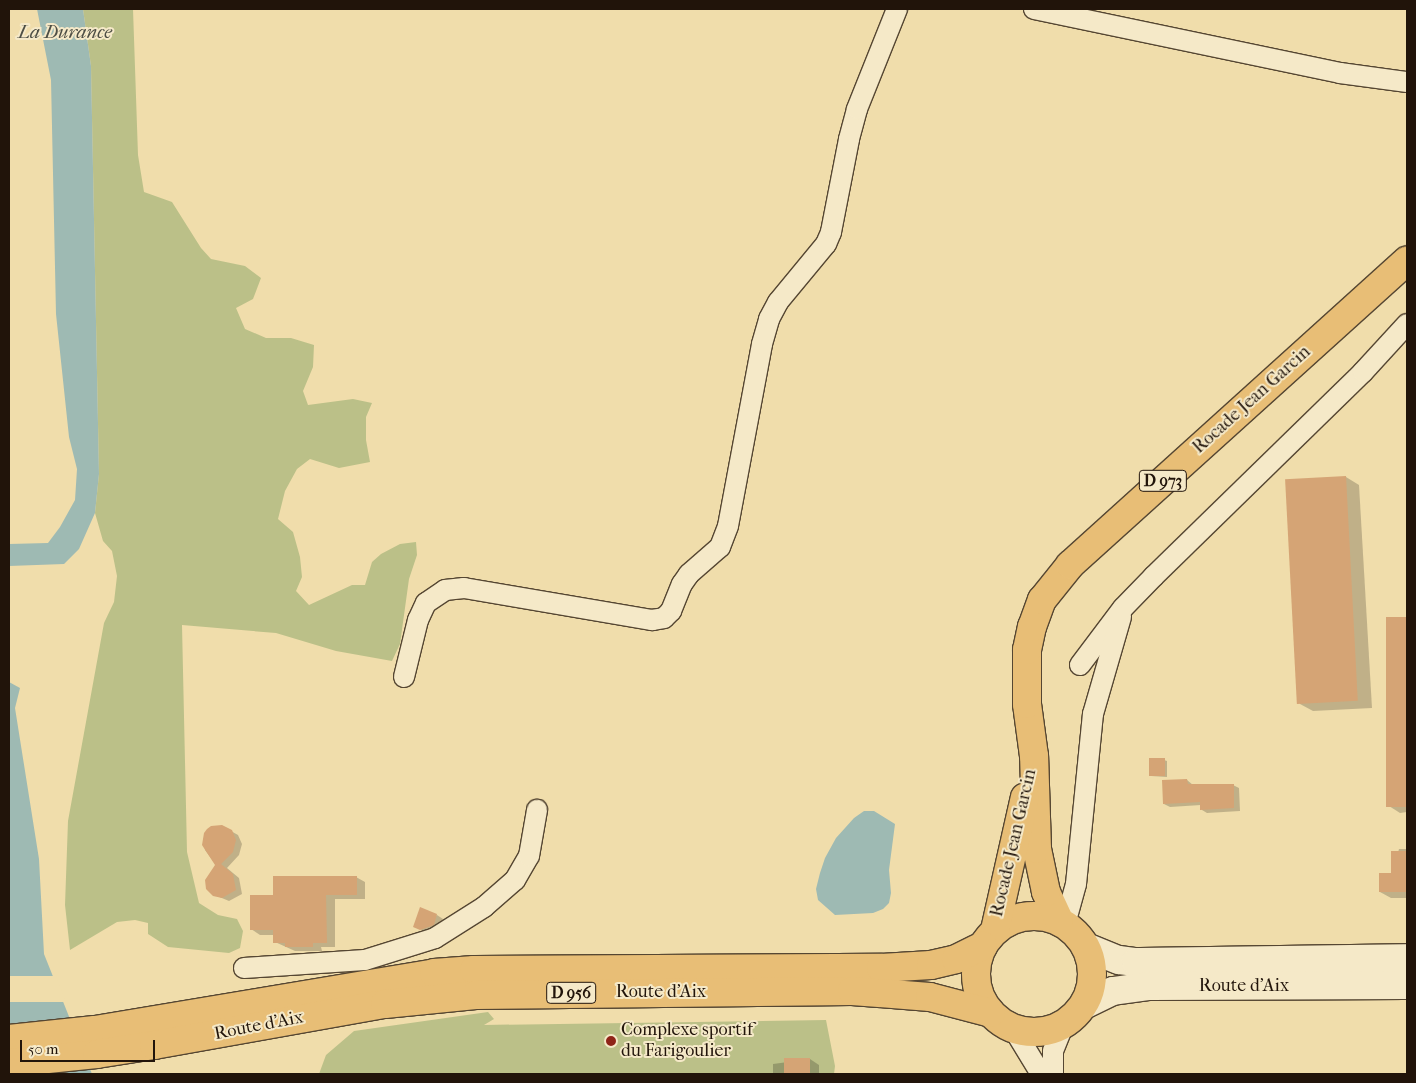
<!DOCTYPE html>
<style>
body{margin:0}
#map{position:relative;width:1416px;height:1083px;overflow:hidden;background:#f0ddab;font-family:"IM FELL French Canon",serif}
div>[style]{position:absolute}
.green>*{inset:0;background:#bbc088}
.water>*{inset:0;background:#9ebab3}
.pier>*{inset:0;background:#f0ddab}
.shadow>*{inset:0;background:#0003}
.building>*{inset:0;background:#d5a475;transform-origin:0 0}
.roads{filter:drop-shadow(1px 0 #554632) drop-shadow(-1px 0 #554632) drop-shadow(0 1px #554632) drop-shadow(0 -1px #554632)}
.street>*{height:20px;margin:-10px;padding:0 10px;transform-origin:10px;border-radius:10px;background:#f5e9c8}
.secondary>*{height:28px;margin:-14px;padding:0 14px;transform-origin:14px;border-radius:14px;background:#f5e9c8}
.primary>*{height:28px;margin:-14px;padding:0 14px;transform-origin:14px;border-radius:14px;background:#e8be76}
.primary>.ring{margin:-14px;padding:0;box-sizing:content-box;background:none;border:28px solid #e8be76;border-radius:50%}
.dots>*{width:14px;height:14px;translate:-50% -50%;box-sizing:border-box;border:2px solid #f5e9c8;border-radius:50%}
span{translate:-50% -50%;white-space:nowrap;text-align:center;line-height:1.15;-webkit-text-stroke:4px #f5e9c8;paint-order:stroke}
.shield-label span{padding:1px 4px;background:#f5e9c8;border:1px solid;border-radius:4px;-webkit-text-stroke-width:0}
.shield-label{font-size:16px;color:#21140a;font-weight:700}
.street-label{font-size:18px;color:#21140a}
.poi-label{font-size:18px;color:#21140a}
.left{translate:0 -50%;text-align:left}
.water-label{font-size:19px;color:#4d4e45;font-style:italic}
.frame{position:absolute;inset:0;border:10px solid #21140a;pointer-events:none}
.scale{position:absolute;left:20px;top:1040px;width:135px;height:22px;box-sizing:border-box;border:2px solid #21140a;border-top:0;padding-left:6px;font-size:15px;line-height:18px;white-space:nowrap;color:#21140a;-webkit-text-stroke:4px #f5e9c8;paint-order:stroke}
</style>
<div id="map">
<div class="green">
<i style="clip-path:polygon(83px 9px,133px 9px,138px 155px,144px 192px,172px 202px,201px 248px,211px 259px,245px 266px,261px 278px,253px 299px,236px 308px,245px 329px,266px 338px,291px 338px,314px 345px,313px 367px,303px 391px,308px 405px,353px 399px,372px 403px,366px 417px,366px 440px,370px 462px,339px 468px,310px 459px,297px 469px,285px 491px,278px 519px,293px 532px,300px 557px,302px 577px,296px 591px,309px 605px,352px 585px,365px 585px,372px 562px,381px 554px,400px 544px,416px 542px,417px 555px,409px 579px,400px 644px,392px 661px,336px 651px,276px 633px,182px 625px,187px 852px,199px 903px,218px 915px,237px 919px,243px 931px,240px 948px,229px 953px,168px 947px,148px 934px,148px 923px,135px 920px,117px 922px,70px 950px,65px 905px,68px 821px,104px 623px,114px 602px,117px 576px,112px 551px,103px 541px,95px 513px,99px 474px,91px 66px)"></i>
<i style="clip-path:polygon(488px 1012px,494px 1019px,484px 1025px,826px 1020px,835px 1066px,834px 1074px,319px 1074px,326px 1055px,354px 1031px)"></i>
</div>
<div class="water">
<i style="clip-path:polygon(37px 9px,83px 9px,91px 66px,99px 474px,95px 513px,79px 549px,64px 564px,9px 566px,9px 544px,48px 543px,60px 527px,75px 500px,77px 469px,69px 437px,56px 314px,51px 80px)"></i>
<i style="clip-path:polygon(9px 682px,20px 688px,15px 708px,39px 859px,44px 954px,92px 1074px,9px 1074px)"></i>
<i style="clip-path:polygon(864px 811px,874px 811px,895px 824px,889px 870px,891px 893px,889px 903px,883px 909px,873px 913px,835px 915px,818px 900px,816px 889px,820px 873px,825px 858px,836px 838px,854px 818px)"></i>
</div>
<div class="pier">
<i style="clip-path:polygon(9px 976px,56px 976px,66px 1002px,9px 1002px)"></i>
</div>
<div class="shadow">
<i style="clip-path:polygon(1346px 477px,1359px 485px,1372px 708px,1313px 711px,1300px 704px,1287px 481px)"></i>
<i style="clip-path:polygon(1407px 618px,1407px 812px,1400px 813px,1389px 806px,1387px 619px)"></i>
<i style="clip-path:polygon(1164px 760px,1167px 761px,1167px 777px,1151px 776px)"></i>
<i style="clip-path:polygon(1187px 780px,1193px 785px,1233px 785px,1239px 788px,1240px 811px,1207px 813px,1202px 810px,1201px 805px,1170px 807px,1164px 804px)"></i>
<i style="clip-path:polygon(222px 826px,238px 835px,242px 844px,239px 855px,227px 868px,239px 878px,242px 894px,229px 901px,217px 896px,216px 865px,205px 850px,203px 839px)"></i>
<i style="clip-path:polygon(1399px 849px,1407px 849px,1407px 898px,1391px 898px,1380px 892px,1392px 874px)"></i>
<i style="clip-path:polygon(356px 877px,365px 882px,365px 899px,335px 899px,335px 947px,321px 947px,322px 951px,295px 951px,275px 942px,274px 935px,260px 935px,251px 929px,274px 896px)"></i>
<i style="clip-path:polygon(437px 915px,443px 919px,440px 928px,427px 933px,415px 926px)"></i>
<i style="clip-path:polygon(810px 1059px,819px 1065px,819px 1074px,773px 1074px,773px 1064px)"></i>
</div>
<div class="building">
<i style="left:1346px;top:476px;width:225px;height:61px;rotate:87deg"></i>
<i style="left:1386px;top:617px;width:21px;height:190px"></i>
<i style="left:1165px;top:758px;width:18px;height:16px;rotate:90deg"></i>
<i style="clip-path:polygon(1187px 779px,1188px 784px,1234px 784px,1234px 808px,1200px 810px,1200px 802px,1163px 804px,1162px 780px)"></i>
<i style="clip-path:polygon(222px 825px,232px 830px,236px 840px,233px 852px,221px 864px,233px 874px,236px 890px,222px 898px,213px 896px,206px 889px,205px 880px,215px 865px,202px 845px,204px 833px,207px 829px,211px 826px)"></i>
<i style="clip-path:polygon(1391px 851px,1407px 851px,1407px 892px,1379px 892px,1379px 873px,1391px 873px)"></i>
<i style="clip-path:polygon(273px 876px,357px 876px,357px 895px,326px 895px,327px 943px,313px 943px,313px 947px,285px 947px,285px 943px,273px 943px,273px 930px,250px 930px,250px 895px,273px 895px)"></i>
<i style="clip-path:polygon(420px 907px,437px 914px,434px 925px,420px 930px,413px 927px)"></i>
<i style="left:810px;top:1058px;width:16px;height:26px;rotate:90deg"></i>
</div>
<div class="roads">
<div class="street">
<i style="left:1034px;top:9px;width:313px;rotate:11.8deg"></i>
<i style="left:1340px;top:73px;width:68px;rotate:7.7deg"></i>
<i style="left:1080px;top:665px;width:71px;rotate:-53deg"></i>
<i style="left:1123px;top:608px;width:45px;rotate:-45.9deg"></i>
<i style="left:1154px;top:576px;width:292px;rotate:-44.3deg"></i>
<i style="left:1363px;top:372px;width:65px;rotate:-47.5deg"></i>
<i style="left:404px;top:677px;width:59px;rotate:-76.2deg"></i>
<i style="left:418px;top:620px;width:19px;rotate:-65deg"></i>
<i style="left:426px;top:603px;width:23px;rotate:-34deg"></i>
<i style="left:445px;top:590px;width:19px;rotate:-6deg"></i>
<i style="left:464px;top:588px;width:191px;rotate:9.7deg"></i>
<i style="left:652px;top:620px;width:12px;rotate:-9deg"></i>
<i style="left:664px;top:618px;width:10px;rotate:-45deg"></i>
<i style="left:671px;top:611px;width:29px;rotate:-68deg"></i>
<i style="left:682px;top:584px;width:12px;rotate:-55deg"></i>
<i style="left:689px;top:574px;width:41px;rotate:-41.1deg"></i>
<i style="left:720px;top:547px;width:22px;rotate:-69deg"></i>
<i style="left:728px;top:526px;width:185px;rotate:-79.4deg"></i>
<i style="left:762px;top:344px;width:26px;rotate:-74deg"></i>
<i style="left:769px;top:319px;width:19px;rotate:-62deg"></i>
<i style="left:778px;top:302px;width:75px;rotate:-50.4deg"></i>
<i style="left:826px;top:244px;width:13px;rotate:-67deg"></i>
<i style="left:831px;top:232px;width:95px;rotate:-79deg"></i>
<i style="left:849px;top:139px;width:31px;rotate:-75deg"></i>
<i style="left:857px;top:109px;width:108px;rotate:-68.2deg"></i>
<i style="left:1065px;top:924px;width:41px;rotate:-74.6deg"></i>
<i style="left:1076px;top:884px;width:171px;rotate:-84.3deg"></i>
<i style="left:1093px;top:714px;width:101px;rotate:-73.9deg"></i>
<i style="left:244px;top:968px;width:121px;rotate:-3.8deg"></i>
<i style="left:365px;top:960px;width:73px;rotate:-17.4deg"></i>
<i style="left:435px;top:938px;width:58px;rotate:-32.3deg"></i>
<i style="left:484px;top:907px;width:41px;rotate:-41.1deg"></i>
<i style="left:515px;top:880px;width:28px;rotate:-60deg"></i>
<i style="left:529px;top:856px;width:47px;rotate:-80.1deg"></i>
<i style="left:1013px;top:1028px;width:54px;rotate:58.7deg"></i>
<i style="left:1053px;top:1074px;width:23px;rotate:-90deg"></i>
<i style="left:1053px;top:1051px;width:29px;rotate:-68deg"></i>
</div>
<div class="secondary">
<i style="left:1086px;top:947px;width:35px;rotate:22deg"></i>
<i style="left:1119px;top:960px;width:17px;rotate:7deg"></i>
<i style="left:1136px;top:962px;width:271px;rotate:-0.8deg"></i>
<i style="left:1084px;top:1005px;width:32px;rotate:-26deg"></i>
<i style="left:1113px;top:991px;width:37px;rotate:-8deg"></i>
<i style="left:1150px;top:986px;width:257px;rotate:-0.2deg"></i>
</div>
<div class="primary">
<i class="ring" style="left:976px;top:916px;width:88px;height:88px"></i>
<i style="left:1059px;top:920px;width:31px;rotate:-115deg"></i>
<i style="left:1046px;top:892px;width:44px;rotate:-101.8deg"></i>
<i style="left:1037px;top:849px;width:93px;rotate:-91.8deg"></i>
<i style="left:1034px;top:756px;width:52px;rotate:-97.7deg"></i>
<i style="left:1027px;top:704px;width:54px;rotate:-90deg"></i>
<i style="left:1027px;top:650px;width:24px;rotate:-78deg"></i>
<i style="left:1032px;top:627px;width:29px;rotate:-70deg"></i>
<i style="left:1042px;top:600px;width:45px;rotate:-51.3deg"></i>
<i style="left:1070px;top:565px;width:454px;rotate:-42.1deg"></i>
<i style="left:995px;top:930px;width:136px;rotate:-77.3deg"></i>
<i style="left:9px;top:1039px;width:86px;rotate:-6deg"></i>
<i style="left:95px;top:1030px;width:344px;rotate:-9.5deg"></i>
<i style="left:434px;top:973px;width:40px;rotate:-4.3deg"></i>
<i style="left:474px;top:970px;width:407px;rotate:-0.3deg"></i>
<i style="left:881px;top:968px;width:50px;rotate:-3.4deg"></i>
<i style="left:931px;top:965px;width:26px;rotate:-13deg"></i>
<i style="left:956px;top:959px;width:30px;rotate:-26deg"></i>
<i style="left:9px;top:1063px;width:88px;rotate:-5.8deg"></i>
<i style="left:97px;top:1054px;width:58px;rotate:-9deg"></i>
<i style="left:154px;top:1045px;width:235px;rotate:-10.1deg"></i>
<i style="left:385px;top:1004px;width:91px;rotate:-5.6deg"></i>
<i style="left:476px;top:995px;width:376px;rotate:-0.6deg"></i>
<i style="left:852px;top:991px;width:78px;rotate:4.4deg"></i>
<i style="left:930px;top:997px;width:63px;rotate:14.7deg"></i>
</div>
</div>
<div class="dots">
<i style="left:611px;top:1041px;background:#8f2418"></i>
</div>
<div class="shield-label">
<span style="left:1163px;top:481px">D 973</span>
<span style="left:571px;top:993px">D 956</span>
</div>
<div class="street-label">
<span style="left:1252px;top:400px;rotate:-42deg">Rocade Jean Garcin</span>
<span style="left:1014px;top:843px;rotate:-77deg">Rocade Jean Garcin</span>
<span style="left:1244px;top:986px">Route d'Aix</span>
<span style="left:661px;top:992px">Route d'Aix</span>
<span style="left:259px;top:1026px;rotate:-11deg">Route d'Aix</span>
</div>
<div class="poi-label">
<span class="left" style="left:621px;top:1041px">Complexe sportif<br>du Farigoulier</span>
</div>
<div class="water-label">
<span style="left:65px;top:33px">La Durance</span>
</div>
<div class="frame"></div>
<div class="scale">50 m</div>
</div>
